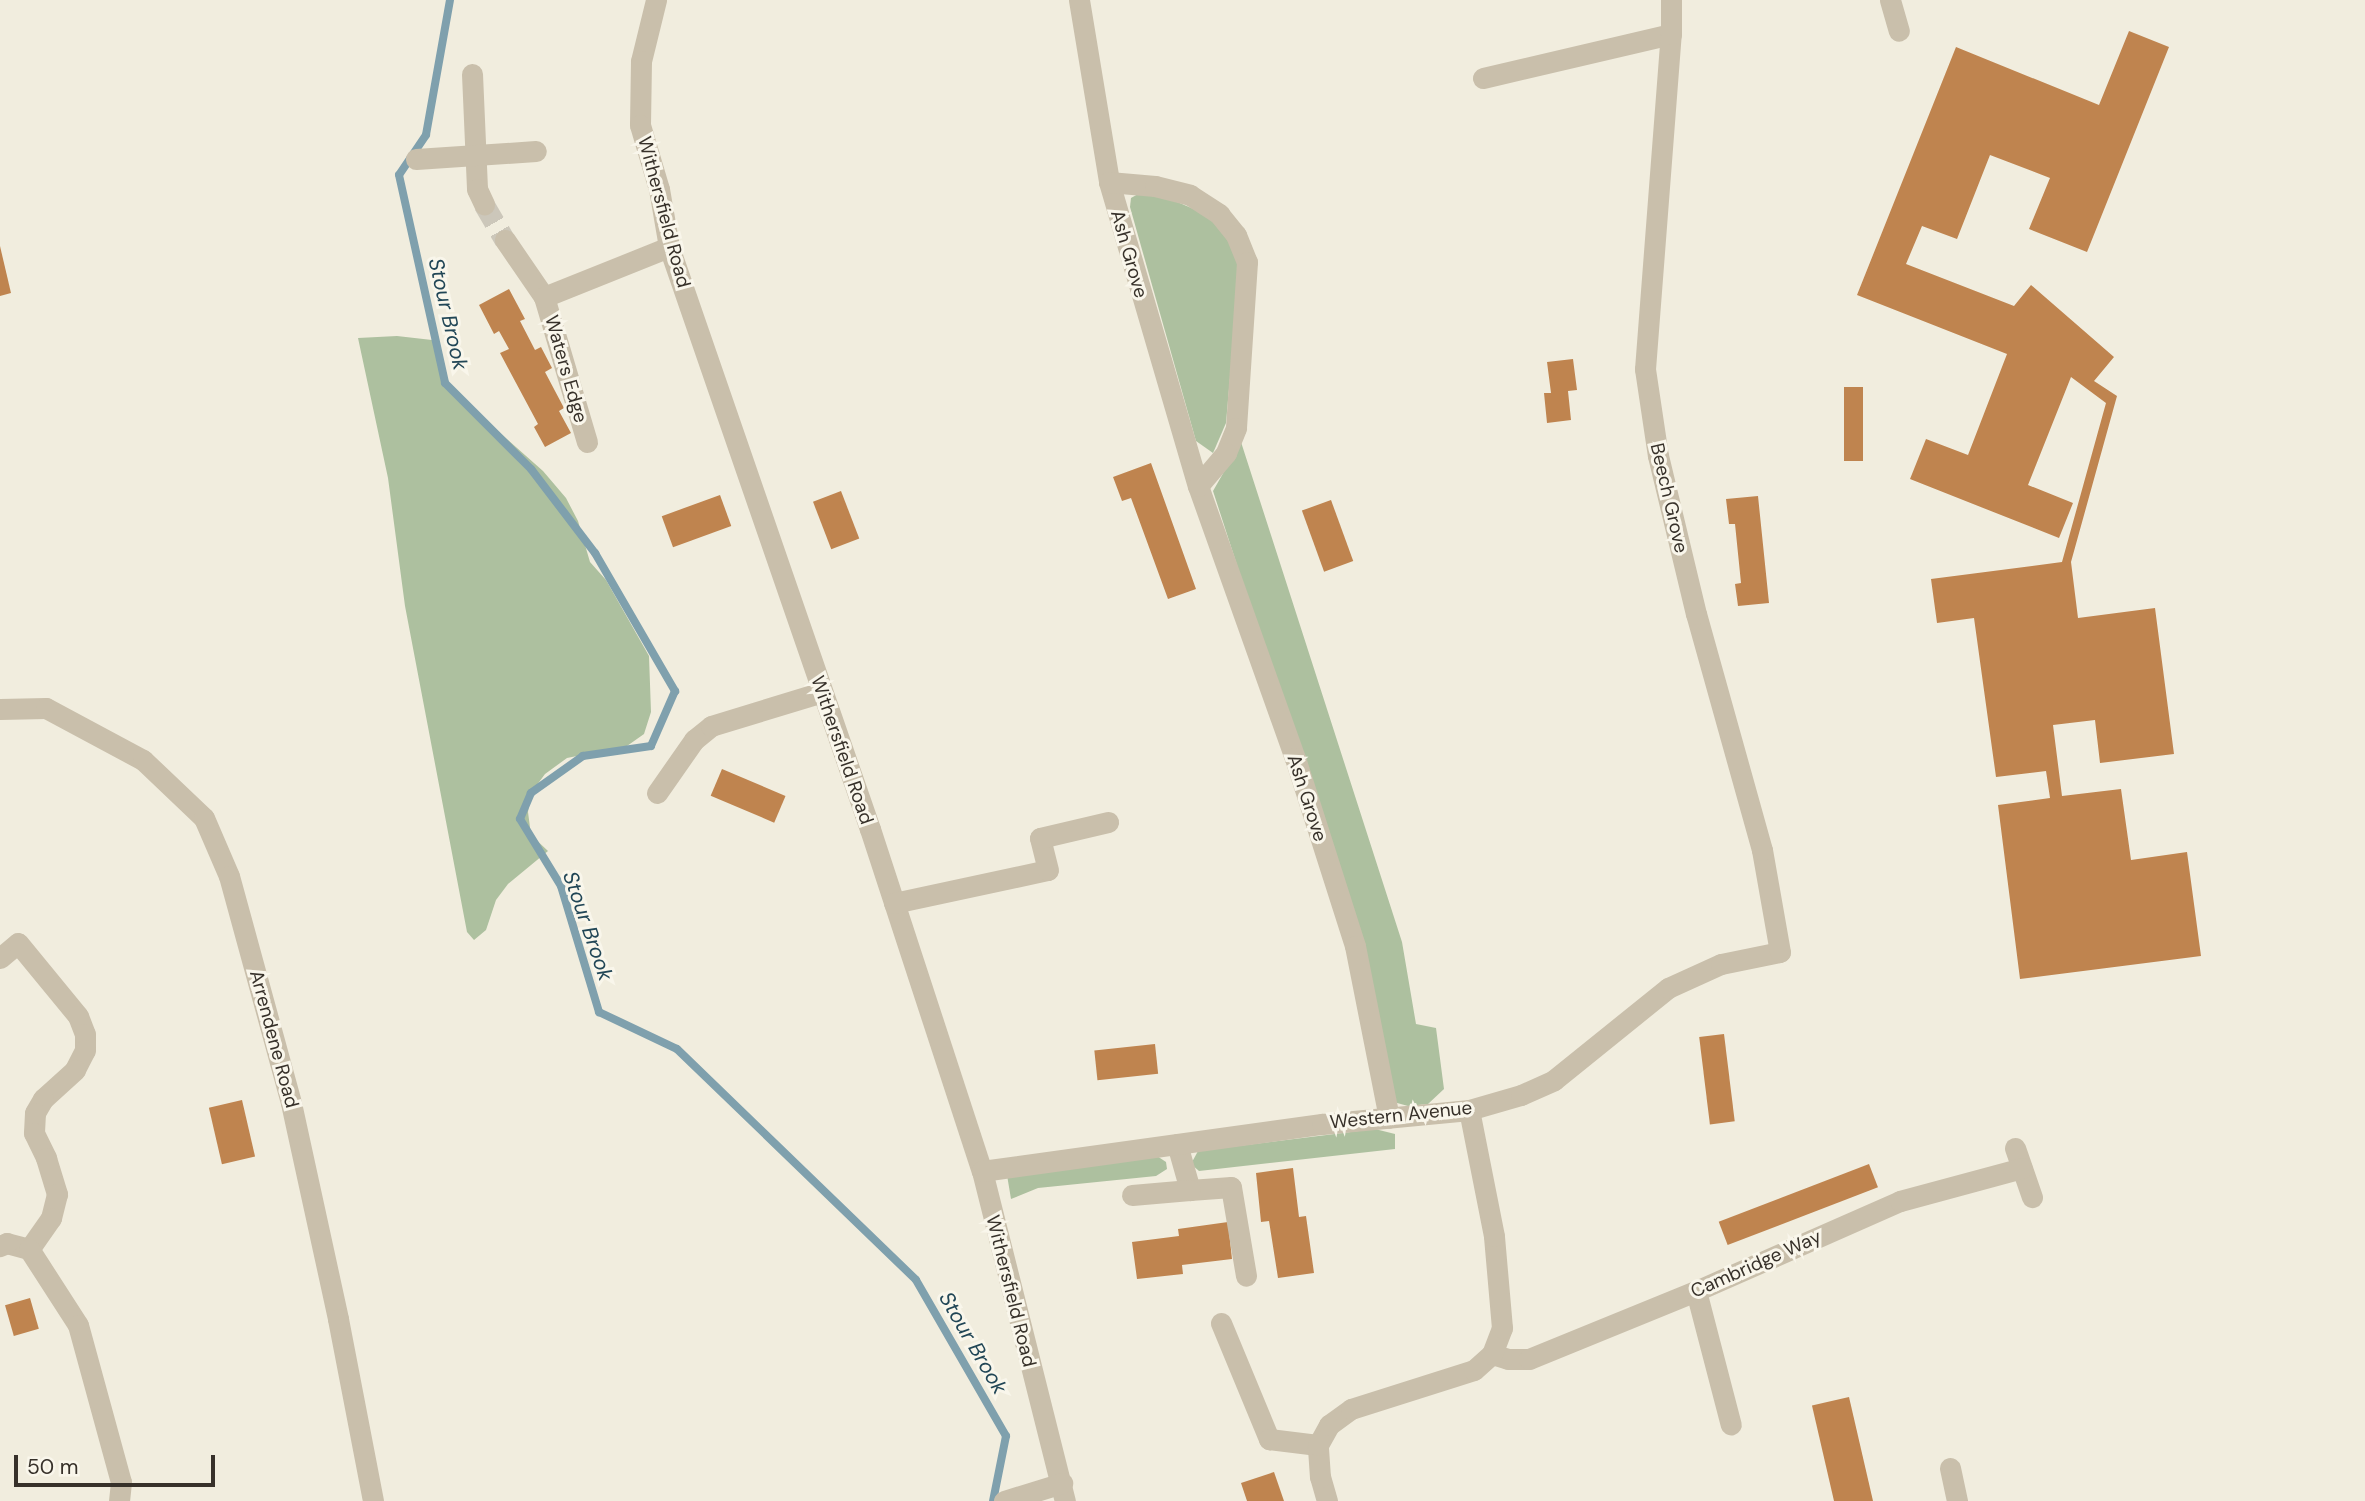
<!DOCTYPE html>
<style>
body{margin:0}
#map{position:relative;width:2365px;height:1501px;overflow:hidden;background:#f1edde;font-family:"DM Sans",sans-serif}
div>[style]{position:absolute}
.green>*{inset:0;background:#adc09f}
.stream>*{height:8px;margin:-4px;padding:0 4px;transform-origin:4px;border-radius:4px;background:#7fa0ad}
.building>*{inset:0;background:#bf844f;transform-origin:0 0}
.minor-tunnel>*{height:21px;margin-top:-10.5px;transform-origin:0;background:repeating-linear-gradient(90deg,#ccc7ba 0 21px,transparent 0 31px)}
.minor>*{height:21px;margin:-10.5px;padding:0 10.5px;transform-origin:10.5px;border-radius:10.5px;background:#c9bfab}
span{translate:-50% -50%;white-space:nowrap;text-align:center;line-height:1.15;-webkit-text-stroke:6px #f9f6eb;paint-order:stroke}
.street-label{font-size:19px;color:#37312a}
.water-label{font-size:21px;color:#214656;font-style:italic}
.scale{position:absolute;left:14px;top:1455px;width:201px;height:32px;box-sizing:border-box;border:4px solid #37312a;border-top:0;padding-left:9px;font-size:21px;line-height:24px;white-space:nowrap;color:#37312a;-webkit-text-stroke:5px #f9f6eb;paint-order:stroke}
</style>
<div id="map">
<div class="green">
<i style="clip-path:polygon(1147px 189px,1210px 216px,1229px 236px,1240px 263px,1226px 423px,1213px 453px,1196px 441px,1130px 207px,1131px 198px)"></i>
<i style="clip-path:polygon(397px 336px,432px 340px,441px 370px,454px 392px,543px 471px,566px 498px,578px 521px,590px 562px,606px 580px,649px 656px,651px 712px,644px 734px,627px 746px,567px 758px,545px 774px,531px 793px,528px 812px,531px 835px,548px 851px,508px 884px,496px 900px,486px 930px,474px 940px,467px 932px,405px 606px,388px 478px,358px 338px)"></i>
<i style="clip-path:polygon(1241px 442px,1402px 942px,1416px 1024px,1436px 1028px,1444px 1089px,1428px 1104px,1408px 1106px,1390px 1101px,1360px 945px,1213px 491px)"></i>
<i style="clip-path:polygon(1375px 1129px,1395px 1134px,1395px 1149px,1199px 1171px,1191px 1164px,1198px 1151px)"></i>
<i style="clip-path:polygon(1154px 1154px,1166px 1162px,1167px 1169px,1156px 1176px,1038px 1188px,1011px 1199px,1007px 1175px)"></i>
</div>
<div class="stream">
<i style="left:450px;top:0;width:137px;rotate:100.1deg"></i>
<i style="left:426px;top:135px;width:48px;rotate:124deg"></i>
<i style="left:399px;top:175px;width:213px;rotate:77.5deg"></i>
<i style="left:445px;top:383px;width:122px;rotate:45deg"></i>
<i style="left:531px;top:469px;width:106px;rotate:52.7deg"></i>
<i style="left:595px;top:553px;width:160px;rotate:59.9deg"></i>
<i style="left:675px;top:691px;width:60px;rotate:113.6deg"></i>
<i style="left:651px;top:746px;width:69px;rotate:171.6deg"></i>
<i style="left:583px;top:756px;width:64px;rotate:144.6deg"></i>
<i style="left:531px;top:793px;width:28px;rotate:113deg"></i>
<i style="left:520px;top:819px;width:79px;rotate:58.5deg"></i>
<i style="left:561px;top:886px;width:132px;rotate:73.2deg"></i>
<i style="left:599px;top:1012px;width:86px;rotate:25.4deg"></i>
<i style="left:677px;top:1049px;width:332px;rotate:44deg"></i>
<i style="left:916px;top:1280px;width:180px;rotate:60deg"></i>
<i style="left:1006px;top:1436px;width:66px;rotate:101.3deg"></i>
</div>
<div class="building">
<i style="clip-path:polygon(2129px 31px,2169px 47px,2087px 252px,2029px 229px,2050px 178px,1990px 155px,1957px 239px,1922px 226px,1906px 264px,2014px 306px,2031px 285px,2114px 357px,2094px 381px,2117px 396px,2071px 562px,2078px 618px,2155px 608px,2174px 754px,2100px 763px,2095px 720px,2053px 725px,2062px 796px,2121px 789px,2131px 860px,2187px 852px,2201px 956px,2020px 979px,1998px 805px,2050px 798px,2046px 771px,1996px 777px,1974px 618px,1937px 623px,1931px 579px,2062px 562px,2106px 403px,2071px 377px,2028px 485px,2073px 503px,2059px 538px,1910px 479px,1926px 439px,1968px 455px,2007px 354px,1857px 295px,1956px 47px,2099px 105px)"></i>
<i style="clip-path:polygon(0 246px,11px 293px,0 296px)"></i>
<i style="clip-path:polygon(509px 289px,525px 319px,520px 321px,535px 350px,541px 347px,552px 368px,545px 372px,564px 408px,559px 411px,571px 433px,545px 447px,534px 427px,538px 424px,500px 353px,509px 349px,499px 331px,494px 334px,479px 305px)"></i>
<i style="clip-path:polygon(1573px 359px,1577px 390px,1568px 391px,1571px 420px,1547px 423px,1544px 393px,1551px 393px,1547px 362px)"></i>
<i style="left:1844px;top:387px;width:19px;height:74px"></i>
<i style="clip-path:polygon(1151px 463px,1196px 589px,1168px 599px,1131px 498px,1122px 501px,1113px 477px)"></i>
<i style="left:841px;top:491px;width:51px;height:30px;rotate:69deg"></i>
<i style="left:720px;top:495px;width:33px;height:62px;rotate:70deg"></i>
<i style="clip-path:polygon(1758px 496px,1769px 603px,1738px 606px,1735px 584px,1741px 583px,1735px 524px,1729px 524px,1726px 499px)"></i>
<i style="left:1331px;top:500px;width:65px;height:31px;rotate:70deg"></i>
<i style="left:722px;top:769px;width:69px;height:29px;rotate:23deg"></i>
<i style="left:1724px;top:1034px;width:88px;height:25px;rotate:83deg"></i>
<i style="left:1155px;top:1044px;width:30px;height:61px;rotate:84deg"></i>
<i style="left:242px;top:1100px;width:58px;height:34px;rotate:77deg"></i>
<i style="left:1869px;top:1164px;width:25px;height:161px;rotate:69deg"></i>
<i style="clip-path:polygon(1293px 1168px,1299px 1217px,1306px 1216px,1314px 1273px,1278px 1278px,1269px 1221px,1261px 1222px,1256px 1173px)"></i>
<i style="clip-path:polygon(1228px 1222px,1232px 1259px,1182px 1265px,1183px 1274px,1137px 1279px,1132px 1242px,1179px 1236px,1178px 1229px)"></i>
<i style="left:30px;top:1298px;width:32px;height:26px;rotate:74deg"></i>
<i style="left:1849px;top:1397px;width:107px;height:38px;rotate:77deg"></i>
<i style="clip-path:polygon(1274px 1472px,1284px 1501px,1247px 1501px,1241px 1483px)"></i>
</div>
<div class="minor-tunnel">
<i style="left:484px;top:204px;width:42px;rotate:59.7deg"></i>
</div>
<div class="minor">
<i style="left:656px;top:0;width:63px;rotate:103.8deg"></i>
<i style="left:641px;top:61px;width:64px;rotate:90.9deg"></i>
<i style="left:640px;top:125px;width:67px;rotate:73.5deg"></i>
<i style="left:659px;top:189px;width:59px;rotate:80.2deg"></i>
<i style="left:669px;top:247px;width:616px;rotate:70.95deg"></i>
<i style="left:870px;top:829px;width:360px;rotate:71.9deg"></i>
<i style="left:982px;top:1171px;width:340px;rotate:75.9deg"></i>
<i style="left:1079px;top:0;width:184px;rotate:80.6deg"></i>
<i style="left:1109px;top:182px;width:317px;rotate:73.7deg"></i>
<i style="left:1198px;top:486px;width:289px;rotate:70.4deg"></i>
<i style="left:1295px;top:758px;width:197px;rotate:72.3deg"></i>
<i style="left:1355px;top:946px;width:175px;rotate:78.8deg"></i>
<i style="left:1890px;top:0;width:32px;rotate:74deg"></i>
<i style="left:472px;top:74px;width:115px;rotate:87.5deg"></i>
<i style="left:477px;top:189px;width:17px;rotate:65deg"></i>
<i style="left:1483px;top:78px;width:193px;rotate:-13.2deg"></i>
<i style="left:416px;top:159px;width:120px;rotate:-3.8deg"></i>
<i style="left:1109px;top:182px;width:46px;rotate:5deg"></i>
<i style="left:1155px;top:186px;width:36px;rotate:14deg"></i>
<i style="left:1190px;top:195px;width:35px;rotate:33deg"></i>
<i style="left:1219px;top:214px;width:27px;rotate:51deg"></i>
<i style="left:1236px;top:235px;width:29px;rotate:68deg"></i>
<i style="left:1247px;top:262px;width:166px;rotate:93.8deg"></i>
<i style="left:1236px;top:428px;width:27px;rotate:112deg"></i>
<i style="left:1226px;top:453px;width:43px;rotate:130.3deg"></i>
<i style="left:505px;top:240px;width:69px;rotate:55.6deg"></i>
<i style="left:587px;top:442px;width:151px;rotate:-106.5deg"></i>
<i style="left:544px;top:297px;width:135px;rotate:-21.8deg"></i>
<i style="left:0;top:709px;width:46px;rotate:-1.2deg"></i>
<i style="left:46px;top:708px;width:110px;rotate:28.2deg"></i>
<i style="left:143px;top:760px;width:84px;rotate:43.6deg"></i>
<i style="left:204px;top:818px;width:63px;rotate:66.7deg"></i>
<i style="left:229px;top:876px;width:235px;rotate:74.7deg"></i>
<i style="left:291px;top:1103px;width:221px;rotate:77.7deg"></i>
<i style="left:338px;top:1319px;width:185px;rotate:79.1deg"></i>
<i style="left:657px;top:793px;width:65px;rotate:-55.1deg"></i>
<i style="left:694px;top:740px;width:22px;rotate:-39deg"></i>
<i style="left:711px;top:726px;width:116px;rotate:-17deg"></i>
<i style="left:894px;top:903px;width:157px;rotate:-12.1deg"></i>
<i style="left:1048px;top:870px;width:33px;rotate:-104deg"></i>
<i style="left:1040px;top:838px;width:70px;rotate:-13.2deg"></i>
<i style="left:0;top:958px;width:23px;rotate:-40deg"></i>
<i style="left:18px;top:943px;width:94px;rotate:50.6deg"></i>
<i style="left:78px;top:1016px;width:19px;rotate:69deg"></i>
<i style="left:85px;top:1034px;width:16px;rotate:90deg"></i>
<i style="left:85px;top:1050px;width:22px;rotate:117deg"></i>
<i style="left:75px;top:1070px;width:43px;rotate:137.8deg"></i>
<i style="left:43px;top:1099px;width:16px;rotate:120deg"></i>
<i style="left:35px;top:1113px;width:20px;rotate:93deg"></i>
<i style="left:34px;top:1133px;width:28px;rotate:64deg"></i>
<i style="left:46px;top:1158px;width:38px;rotate:73deg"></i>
<i style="left:57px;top:1194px;width:25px;rotate:104deg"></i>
<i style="left:51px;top:1218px;width:38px;rotate:125deg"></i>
<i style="left:29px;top:1249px;width:23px;rotate:-165deg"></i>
<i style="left:7px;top:1243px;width:8px;rotate:157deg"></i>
<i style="left:1177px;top:1144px;width:48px;rotate:74.2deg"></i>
<i style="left:1190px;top:1190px;width:41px;rotate:-4.2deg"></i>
<i style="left:1231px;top:1187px;width:90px;rotate:80.4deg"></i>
<i style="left:2015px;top:1148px;width:52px;rotate:70.9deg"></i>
<i style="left:982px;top:1171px;width:343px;rotate:-7.9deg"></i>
<i style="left:1322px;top:1124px;width:148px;rotate:-5.4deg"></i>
<i style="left:1469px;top:1110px;width:54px;rotate:-16.1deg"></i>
<i style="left:1521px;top:1095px;width:36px;rotate:-24deg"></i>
<i style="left:1554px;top:1080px;width:146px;rotate:-38.9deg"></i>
<i style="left:1668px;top:988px;width:58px;rotate:-24.4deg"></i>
<i style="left:1721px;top:964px;width:60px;rotate:-11.5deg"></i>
<i style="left:1780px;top:952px;width:104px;rotate:-100deg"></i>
<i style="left:1762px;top:850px;width:245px;rotate:-105.6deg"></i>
<i style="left:1696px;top:614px;width:163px;rotate:-103.5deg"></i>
<i style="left:1658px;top:456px;width:88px;rotate:-98.5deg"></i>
<i style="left:1645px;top:369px;width:336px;rotate:-85.6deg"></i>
<i style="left:1671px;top:34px;width:34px;rotate:-90deg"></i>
<i style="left:1132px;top:1195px;width:58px;rotate:-4.9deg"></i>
<i style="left:29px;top:1249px;width:90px;rotate:57.2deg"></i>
<i style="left:78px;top:1325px;width:163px;rotate:74.7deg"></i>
<i style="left:121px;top:1482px;width:19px;rotate:96deg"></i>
<i style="left:1696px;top:1291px;width:138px;rotate:75.4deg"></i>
<i style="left:1221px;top:1323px;width:126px;rotate:67.5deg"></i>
<i style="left:1269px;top:1439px;width:49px;rotate:7deg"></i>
<i style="left:1492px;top:1354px;width:17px;rotate:17deg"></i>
<i style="left:1508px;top:1359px;width:21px"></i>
<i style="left:1529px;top:1359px;width:180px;rotate:-22.2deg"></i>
<i style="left:1696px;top:1291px;width:223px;rotate:-23.8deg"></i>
<i style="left:1900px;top:1201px;width:126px;rotate:-15.1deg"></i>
<i style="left:1950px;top:1468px;width:34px;rotate:78deg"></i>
<i style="left:1004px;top:1501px;width:61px;rotate:-17.2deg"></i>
<i style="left:1327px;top:1501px;width:25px;rotate:-106deg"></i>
<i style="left:1320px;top:1477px;width:32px;rotate:-94deg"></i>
<i style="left:1318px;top:1445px;width:23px;rotate:-61deg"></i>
<i style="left:1329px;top:1425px;width:27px;rotate:-36deg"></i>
<i style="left:1351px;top:1409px;width:129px;rotate:-17.6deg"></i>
<i style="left:1474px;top:1370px;width:24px;rotate:-42deg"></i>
<i style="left:1492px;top:1354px;width:28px;rotate:-69deg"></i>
<i style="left:1502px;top:1328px;width:92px;rotate:-95deg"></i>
<i style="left:1494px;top:1236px;width:128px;rotate:-101.2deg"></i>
</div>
<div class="street-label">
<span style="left:664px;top:212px;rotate:75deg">Withersfield Road</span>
<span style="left:1129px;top:254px;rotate:74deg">Ash Grove</span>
<span style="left:566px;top:369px;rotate:74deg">Waters Edge</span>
<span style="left:1669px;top:498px;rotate:77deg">Beech Grove</span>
<span style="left:842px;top:750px;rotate:71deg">Withersfield Road</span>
<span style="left:1307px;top:798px;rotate:72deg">Ash Grove</span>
<span style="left:274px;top:1039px;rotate:75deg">Arrendene Road</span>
<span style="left:1401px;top:1115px;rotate:-6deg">Western Avenue</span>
<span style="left:1756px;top:1264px;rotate:-24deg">Cambridge Way</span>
<span style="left:1011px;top:1291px;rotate:76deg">Withersfield Road</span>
</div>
<div class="water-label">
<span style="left:448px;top:314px;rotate:77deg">Stour Brook</span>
<span style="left:588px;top:926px;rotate:71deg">Stour Brook</span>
<span style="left:973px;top:1343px;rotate:60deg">Stour Brook</span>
</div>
<div class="scale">50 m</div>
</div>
